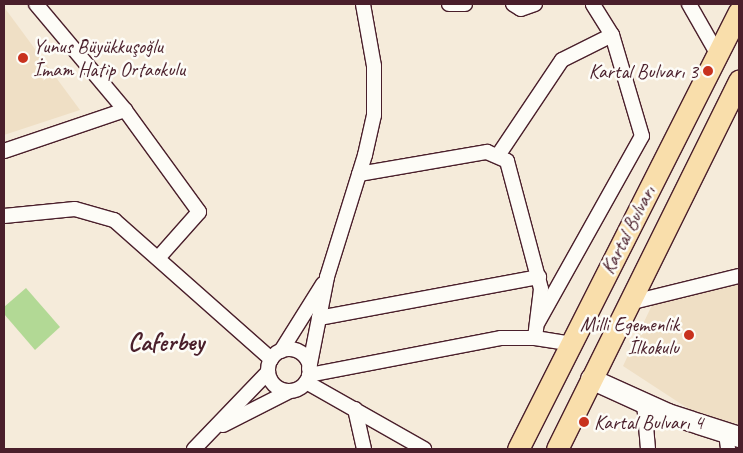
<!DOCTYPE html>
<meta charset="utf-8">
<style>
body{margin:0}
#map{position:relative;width:743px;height:453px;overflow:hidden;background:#f5ebda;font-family:Caveat,sans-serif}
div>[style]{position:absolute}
.built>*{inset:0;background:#efdfc5}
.green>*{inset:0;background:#b2d995}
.roads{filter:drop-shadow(1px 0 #4a1f2b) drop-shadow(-1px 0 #4a1f2b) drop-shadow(0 1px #4a1f2b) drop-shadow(0 -1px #4a1f2b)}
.street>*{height:14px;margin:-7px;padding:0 7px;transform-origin:7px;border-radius:7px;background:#fdfcf7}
.street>.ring{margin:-7px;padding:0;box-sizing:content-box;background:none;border:14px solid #fdfcf7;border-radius:50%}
.secondary>*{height:20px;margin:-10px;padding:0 10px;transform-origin:10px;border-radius:10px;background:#fdfcf7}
.primary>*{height:21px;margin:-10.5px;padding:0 10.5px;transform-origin:10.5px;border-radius:10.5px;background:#f9deab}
.dots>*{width:14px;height:14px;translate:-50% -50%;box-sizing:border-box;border:2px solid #fdfcf7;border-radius:50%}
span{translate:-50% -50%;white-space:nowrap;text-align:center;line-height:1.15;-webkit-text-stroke:5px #fdfcf7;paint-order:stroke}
.poi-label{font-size:20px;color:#4a1f2b}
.left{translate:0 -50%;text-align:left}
.right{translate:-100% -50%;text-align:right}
.street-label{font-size:20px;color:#4a1f2b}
.district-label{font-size:25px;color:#4a1f2b;font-weight:700}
.frame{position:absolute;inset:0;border:5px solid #4a1f2b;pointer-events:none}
</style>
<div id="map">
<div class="built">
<i style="clip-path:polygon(4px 7px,80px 110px,4px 135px)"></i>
<i style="clip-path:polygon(739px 279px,739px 424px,698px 415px,623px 366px,653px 303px)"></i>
</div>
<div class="green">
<i style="clip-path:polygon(26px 288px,60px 327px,35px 350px,4px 314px,4px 307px)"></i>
</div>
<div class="roads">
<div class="street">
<i style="left:36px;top:4px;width:138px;rotate:50deg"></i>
<i style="left:125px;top:110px;width:126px;rotate:54deg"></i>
<i style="left:199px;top:212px;width:60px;rotate:131.6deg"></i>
<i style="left:449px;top:4px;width:16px"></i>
<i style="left:513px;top:4px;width:9px;rotate:32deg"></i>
<i style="left:521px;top:9px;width:15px;rotate:-20deg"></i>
<i style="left:689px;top:4px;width:56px;rotate:60.3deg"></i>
<i style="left:4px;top:151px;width:128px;rotate:-18.7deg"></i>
<i style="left:499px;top:154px;width:113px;rotate:-56.2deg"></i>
<i style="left:562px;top:60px;width:56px;rotate:-26.6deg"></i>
<i style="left:359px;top:174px;width:130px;rotate:-9.8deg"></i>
<i style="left:487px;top:152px;width:22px;rotate:24deg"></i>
<i style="left:507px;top:161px;width:132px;rotate:75.1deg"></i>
<i style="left:541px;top:289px;width:49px;rotate:97deg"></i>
<i style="left:4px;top:216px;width:71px;rotate:-5.6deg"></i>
<i style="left:75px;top:209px;width:41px;rotate:15.8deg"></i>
<i style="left:114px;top:220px;width:210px;rotate:41.5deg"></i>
<i style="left:629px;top:303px;width:113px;rotate:-13.8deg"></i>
<i style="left:319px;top:318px;width:224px;rotate:-10.6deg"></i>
<i style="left:538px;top:322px;width:213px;rotate:-60.8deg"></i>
<i style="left:642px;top:136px;width:105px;rotate:-106.5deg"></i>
<i style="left:612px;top:35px;width:36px;rotate:-122deg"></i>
<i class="ring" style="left:268px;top:349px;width:28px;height:28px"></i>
<i style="left:281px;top:351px;width:79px;rotate:-57.9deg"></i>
<i style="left:309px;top:369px;width:94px;rotate:-78.9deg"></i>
<i style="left:327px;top:277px;width:128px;rotate:-72.7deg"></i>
<i style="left:365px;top:155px;width:41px;rotate:-77.3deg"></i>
<i style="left:374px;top:115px;width:49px;rotate:-90deg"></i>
<i style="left:374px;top:66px;width:63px;rotate:-100.1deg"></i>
<i style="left:309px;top:375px;width:196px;rotate:-10.9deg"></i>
<i style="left:501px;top:338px;width:34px"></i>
<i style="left:535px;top:338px;width:36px;rotate:9deg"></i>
<i style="left:306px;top:382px;width:136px;rotate:29.6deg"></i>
<i style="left:644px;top:403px;width:46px;rotate:85deg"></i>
<i style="left:355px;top:409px;width:41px;rotate:77.3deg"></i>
<i style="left:223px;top:425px;width:75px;rotate:-26.9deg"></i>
<i style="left:726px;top:434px;width:15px;rotate:82deg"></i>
<i style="left:194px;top:449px;width:107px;rotate:-46.1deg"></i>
</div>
<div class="secondary">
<i style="left:591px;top:379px;width:85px;rotate:24.4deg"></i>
<i style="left:668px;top:414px;width:75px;rotate:17.9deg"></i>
</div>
<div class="primary">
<i style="left:518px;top:449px;width:490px;rotate:-63.2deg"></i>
<i style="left:557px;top:449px;width:411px;rotate:-63.7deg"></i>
</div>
</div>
<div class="dots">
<i style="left:23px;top:58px;background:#c8321e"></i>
<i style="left:708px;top:71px;background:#c8321e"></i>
<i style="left:689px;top:335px;background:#c8321e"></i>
<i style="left:584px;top:422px;background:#c8321e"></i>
</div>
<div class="poi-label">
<span class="left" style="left:33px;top:58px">Yunus Büyükkuşoğlu<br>İmam Hatip Ortaokulu</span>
<span class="right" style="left:698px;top:71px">Kartal Bulvarı 3</span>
<span class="right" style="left:679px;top:336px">Milli Egemenlik<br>İlkokulu</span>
<span class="left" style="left:594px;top:422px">Kartal Bulvarı 4</span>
</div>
<div class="street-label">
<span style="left:628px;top:230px;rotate:-63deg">Kartal Bulvarı</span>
</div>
<div class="district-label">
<span style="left:166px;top:342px">Caferbey</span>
</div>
<div class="frame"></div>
</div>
